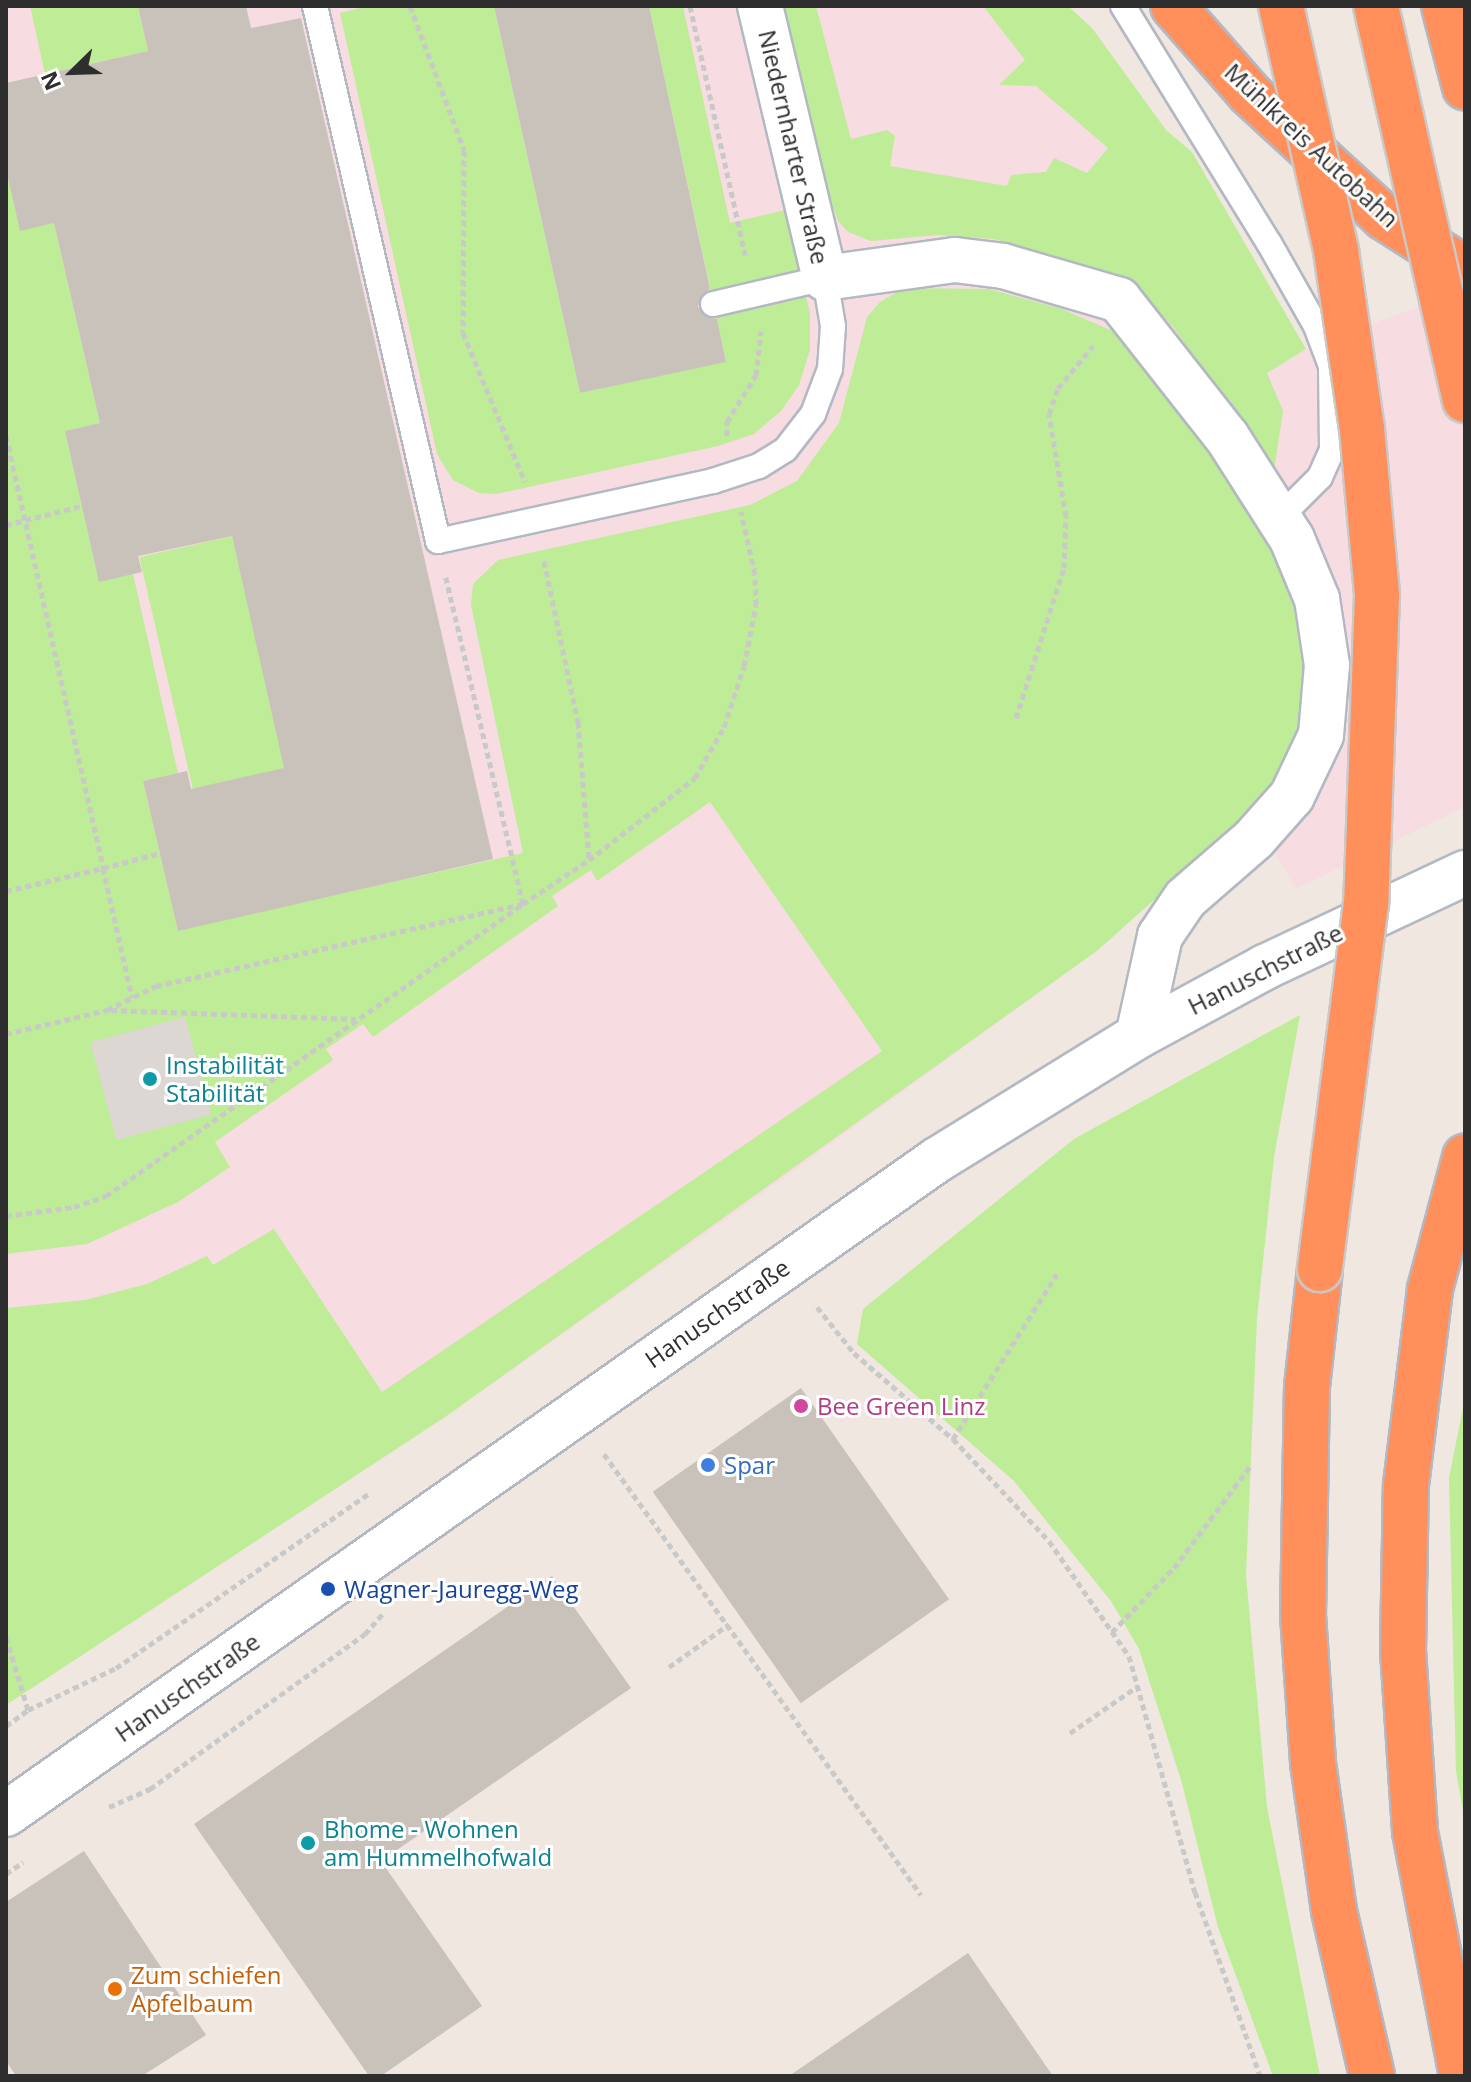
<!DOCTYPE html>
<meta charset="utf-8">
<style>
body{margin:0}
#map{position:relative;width:1471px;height:2082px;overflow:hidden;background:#f0e7e0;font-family:"Open Sans",sans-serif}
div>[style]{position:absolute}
.medical>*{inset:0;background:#f7dde1}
.green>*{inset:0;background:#beec97;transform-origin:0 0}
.plaza>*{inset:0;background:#dcd7d3;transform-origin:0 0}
.building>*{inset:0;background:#c8c2bb;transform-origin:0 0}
.path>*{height:5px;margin-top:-2.5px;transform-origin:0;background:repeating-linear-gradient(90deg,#c9c9c9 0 6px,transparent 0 10px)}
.roads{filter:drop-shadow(2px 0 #b3b8c3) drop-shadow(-2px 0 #b3b8c3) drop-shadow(0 2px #b3b8c3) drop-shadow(0 -2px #b3b8c3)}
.lane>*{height:24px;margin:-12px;padding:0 12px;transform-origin:12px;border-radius:12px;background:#fff}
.street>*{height:44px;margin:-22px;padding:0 22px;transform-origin:22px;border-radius:22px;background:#fff}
.secondary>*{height:44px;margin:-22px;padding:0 22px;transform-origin:22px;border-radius:22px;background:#fff}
.highway>*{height:44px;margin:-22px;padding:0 22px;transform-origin:22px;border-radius:22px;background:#ff905c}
.bridges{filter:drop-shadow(2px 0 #c9c9c9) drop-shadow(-2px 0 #c9c9c9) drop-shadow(0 2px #c9c9c9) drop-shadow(0 -2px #c9c9c9)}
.highway-bridge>*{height:44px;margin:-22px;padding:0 22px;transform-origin:22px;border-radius:22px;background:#ff905c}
.dots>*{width:22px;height:22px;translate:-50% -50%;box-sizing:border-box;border:4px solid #fff;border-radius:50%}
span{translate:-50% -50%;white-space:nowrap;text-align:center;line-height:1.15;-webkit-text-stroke:6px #fff;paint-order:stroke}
.street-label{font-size:24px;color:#2e2e2e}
.culture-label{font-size:24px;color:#0d838f}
.left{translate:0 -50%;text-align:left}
.hotel-label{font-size:24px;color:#b23c85}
.shop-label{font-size:24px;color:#366cbe}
.transit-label{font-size:24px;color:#164399}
.food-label{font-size:24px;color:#c56008}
.frame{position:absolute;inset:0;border:8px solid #2e2e2e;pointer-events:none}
.north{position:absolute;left:32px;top:32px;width:80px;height:80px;-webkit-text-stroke:6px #fff;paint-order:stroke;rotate:247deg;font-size:22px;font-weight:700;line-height:32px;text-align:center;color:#2e2e2e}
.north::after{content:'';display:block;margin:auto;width:28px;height:36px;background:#2e2e2e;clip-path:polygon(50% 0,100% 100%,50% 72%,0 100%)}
</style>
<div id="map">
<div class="medical">
<i style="clip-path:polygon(6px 6px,996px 6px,1066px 83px,1267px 372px,1314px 345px,1431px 302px,1465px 323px,1465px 807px,1296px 889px,1251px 813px,1098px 950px,755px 1199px,445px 1417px,6px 1705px)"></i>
</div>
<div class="green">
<i style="clip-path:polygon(30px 6px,138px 6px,148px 51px,45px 74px)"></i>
<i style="clip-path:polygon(369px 6px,494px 6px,580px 393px,726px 361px,649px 6px,683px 6px,730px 223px,785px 210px,810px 313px,810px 350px,799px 385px,781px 411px,754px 434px,718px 446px,496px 494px,479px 493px,453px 480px,437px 454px,340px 13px)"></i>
<i style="clip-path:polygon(783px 6px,816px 6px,851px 139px,887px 130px,895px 136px,890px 166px,1007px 186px,1011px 175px,1046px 172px,1054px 158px,1087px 173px,1108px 148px,1036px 86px,999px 85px,1025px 60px,983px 6px,1068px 6px,1092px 28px,1166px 130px,1192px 152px,1306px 349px,1267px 373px,1283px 411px,1274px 471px,1174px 328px,1141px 291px,1118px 276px,994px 239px,938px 235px,871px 241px,848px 232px,838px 221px,819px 165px)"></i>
<i style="clip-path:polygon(6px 169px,20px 230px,54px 223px,100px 423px,65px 431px,99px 581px,133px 574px,178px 773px,143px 781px,178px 930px,523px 853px,471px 605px,473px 584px,498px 560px,750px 505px,797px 481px,839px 423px,867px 317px,880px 302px,904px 288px,989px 289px,1062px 309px,1117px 333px,1231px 478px,1277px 552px,1297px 605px,1305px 655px,1305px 699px,1296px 739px,1276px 783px,1251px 813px,1098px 950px,445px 1417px,6px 1705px,6px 1308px,85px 1300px,147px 1284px,207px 1256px,213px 1265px,274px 1229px,382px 1392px,882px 1051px,710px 802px,597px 881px,591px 870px,552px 896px,558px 906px,373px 1037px,363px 1024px,326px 1049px,333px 1060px,215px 1142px,230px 1167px,178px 1202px,87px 1244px,6px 1254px)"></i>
<i style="left:232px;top:536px;width:238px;height:95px;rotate:77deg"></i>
<i style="clip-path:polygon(1300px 1015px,1274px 1157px,1257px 1318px,1246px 1575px,1267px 1807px,1320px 2076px,1273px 2076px,1218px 1927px,1182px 1783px,1139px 1649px,1111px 1601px,1014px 1481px,857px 1344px,863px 1309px,1074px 1139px)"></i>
<i style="clip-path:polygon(1465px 1398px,1465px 1822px,1456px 1771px,1449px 1478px)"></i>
</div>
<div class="plaza">
<i style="left:185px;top:1017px;width:101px;height:98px;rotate:75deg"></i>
</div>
<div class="building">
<i style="clip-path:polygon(138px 6px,246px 6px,251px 28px,301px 18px,493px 859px,178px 931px,143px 781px,187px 771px,191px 789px,284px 768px,232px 536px,138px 556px,142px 572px,99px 582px,65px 431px,100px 423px,54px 223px,20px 231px,6px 169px,6px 83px,148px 51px)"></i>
<i style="clip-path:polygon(494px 6px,649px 6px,710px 289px,702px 294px,698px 307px,703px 315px,717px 319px,726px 362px,580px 393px)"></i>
<i style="left:801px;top:1388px;width:258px;height:181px;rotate:55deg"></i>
<i style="clip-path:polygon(552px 1576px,631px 1688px,381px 1861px,482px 2006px,381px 2076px,369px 2076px,194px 1824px)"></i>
<i style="clip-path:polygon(84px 1851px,206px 2035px,142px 2076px,16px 2076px,6px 2061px,6px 1902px)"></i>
<i style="clip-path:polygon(968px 1953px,1053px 2076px,789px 2076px)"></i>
</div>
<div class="path">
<i style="left:410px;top:6px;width:154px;rotate:69.4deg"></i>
<i style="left:464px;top:150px;width:183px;rotate:90.3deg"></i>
<i style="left:463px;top:333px;width:161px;rotate:67.4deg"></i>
<i style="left:690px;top:6px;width:255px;rotate:77.5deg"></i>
<i style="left:6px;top:436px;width:443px;rotate:77.3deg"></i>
<i style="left:103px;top:868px;width:59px;rotate:-14.7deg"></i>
<i style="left:727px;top:436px;width:14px;rotate:-90deg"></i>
<i style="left:727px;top:422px;width:55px;rotate:-58.3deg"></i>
<i style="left:756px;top:375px;width:44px;rotate:-83.5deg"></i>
<i style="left:6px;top:525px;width:77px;rotate:-14.2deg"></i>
<i style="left:544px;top:561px;width:165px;rotate:78.1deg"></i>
<i style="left:578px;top:722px;width:137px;rotate:85.4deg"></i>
<i style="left:1016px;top:718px;width:157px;rotate:-72.3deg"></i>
<i style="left:1064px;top:568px;width:52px;rotate:-87.8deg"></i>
<i style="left:1066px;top:516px;width:103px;rotate:-99.5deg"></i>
<i style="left:1049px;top:414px;width:28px;rotate:-71deg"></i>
<i style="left:1058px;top:388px;width:55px;rotate:-50.2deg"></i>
<i style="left:6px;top:891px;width:100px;rotate:-13.3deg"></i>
<i style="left:103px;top:868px;width:133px;rotate:77.4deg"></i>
<i style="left:111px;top:1010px;width:245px;rotate:2.1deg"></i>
<i style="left:6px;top:1034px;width:104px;rotate:-13.4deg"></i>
<i style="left:107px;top:1010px;width:55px;rotate:-26.1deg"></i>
<i style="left:156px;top:986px;width:376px;rotate:-12.6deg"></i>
<i style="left:523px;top:904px;width:79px;rotate:-33.7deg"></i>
<i style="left:589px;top:860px;width:134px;rotate:-37.7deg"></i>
<i style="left:695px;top:778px;width:59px;rotate:-60.4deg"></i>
<i style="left:724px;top:727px;width:64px;rotate:-71.8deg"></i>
<i style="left:744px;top:666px;width:62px;rotate:-78.9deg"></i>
<i style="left:756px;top:605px;width:31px;rotate:-92deg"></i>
<i style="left:755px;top:574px;width:64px;rotate:-102.7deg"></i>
<i style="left:6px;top:1216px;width:69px;rotate:-7.5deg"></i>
<i style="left:74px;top:1207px;width:34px;rotate:-19deg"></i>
<i style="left:106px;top:1196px;width:509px;rotate:-35deg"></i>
<i style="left:523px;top:904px;width:336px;rotate:-103.3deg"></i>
<i style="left:817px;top:1307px;width:59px;rotate:51.2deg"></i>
<i style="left:854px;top:1353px;width:131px;rotate:41deg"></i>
<i style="left:953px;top:1439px;width:140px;rotate:46.7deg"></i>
<i style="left:1049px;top:1541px;width:140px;rotate:55.2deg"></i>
<i style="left:1129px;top:1656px;width:245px;rotate:74.4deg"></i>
<i style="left:1195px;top:1892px;width:195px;rotate:70.5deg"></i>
<i style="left:953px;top:1439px;width:195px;rotate:-57.8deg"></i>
<i style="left:604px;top:1454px;width:543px;rotate:54.29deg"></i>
<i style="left:1112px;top:1632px;width:89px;rotate:-45.9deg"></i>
<i style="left:1174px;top:1568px;width:129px;rotate:-53.2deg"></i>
<i style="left:6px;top:1637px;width:76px;rotate:73.2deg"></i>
<i style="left:669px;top:1667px;width:74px;rotate:-35.6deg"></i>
<i style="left:6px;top:1726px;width:27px;rotate:-36deg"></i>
<i style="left:28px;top:1710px;width:98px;rotate:-25.5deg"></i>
<i style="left:116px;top:1668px;width:310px;rotate:-34.6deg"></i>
<i style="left:1070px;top:1733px;width:83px;rotate:-34.7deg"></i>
<i style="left:109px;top:1807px;width:45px;rotate:-23.7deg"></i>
<i style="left:150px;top:1789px;width:265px;rotate:-35.8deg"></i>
<i style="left:365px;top:1634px;width:28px;rotate:-49deg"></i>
<i style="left:6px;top:1874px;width:21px;rotate:-35deg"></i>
</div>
<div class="roads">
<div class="lane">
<i style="left:315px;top:6px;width:549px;rotate:77.05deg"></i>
<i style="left:438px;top:541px;width:281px;rotate:-12.3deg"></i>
<i style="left:713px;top:481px;width:48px;rotate:-18.1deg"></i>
<i style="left:759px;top:466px;width:31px;rotate:-32deg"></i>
<i style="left:785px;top:450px;width:46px;rotate:-52.1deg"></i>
<i style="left:813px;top:414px;width:48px;rotate:-69.3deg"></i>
<i style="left:830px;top:369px;width:43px;rotate:-86deg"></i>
<i style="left:833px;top:326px;width:49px;rotate:-99.5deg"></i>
<i style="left:825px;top:278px;width:115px;rotate:166.9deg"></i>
<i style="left:1123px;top:6px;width:278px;rotate:58.4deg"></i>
<i style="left:1269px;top:243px;width:95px;rotate:60.5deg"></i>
<i style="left:1316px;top:326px;width:43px;rotate:69.4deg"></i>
<i style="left:1331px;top:366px;width:84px;rotate:89.3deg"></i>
<i style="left:1332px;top:450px;width:30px;rotate:114deg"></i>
<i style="left:1320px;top:477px;width:58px;rotate:135deg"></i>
</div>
<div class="street">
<i style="left:760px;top:6px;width:280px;rotate:76.6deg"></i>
<i style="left:825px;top:278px;width:131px;rotate:-7.9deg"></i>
<i style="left:955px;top:260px;width:48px;rotate:7.1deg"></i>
<i style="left:1003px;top:266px;width:121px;rotate:16.3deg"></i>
<i style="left:1119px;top:300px;width:174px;rotate:51.8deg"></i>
<i style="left:1227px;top:437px;width:121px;rotate:57.5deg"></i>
<i style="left:1292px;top:539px;width:65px;rotate:67.4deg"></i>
<i style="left:1317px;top:599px;width:67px;rotate:81.4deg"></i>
<i style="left:1327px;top:665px;width:70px;rotate:94.9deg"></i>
<i style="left:1321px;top:735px;width:68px;rotate:115.4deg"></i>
<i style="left:1292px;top:796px;width:57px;rotate:131.5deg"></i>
<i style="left:1254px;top:839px;width:91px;rotate:139deg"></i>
<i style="left:1185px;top:899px;width:45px;rotate:124deg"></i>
<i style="left:1160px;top:936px;width:102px;rotate:102.4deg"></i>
</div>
<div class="secondary">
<i style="left:6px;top:1814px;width:1138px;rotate:-35.09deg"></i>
<i style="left:937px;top:1160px;width:236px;rotate:-31.7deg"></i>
<i style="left:1138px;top:1036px;width:145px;rotate:-28.5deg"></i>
<i style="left:1265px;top:967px;width:221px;rotate:-25.2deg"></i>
</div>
<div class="highway">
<i style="left:1173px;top:6px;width:117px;rotate:48.8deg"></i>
<i style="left:1250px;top:94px;width:183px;rotate:42.6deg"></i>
<i style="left:1385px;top:218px;width:95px;rotate:32.5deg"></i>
<i style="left:1444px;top:6px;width:84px;rotate:75.5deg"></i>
<i style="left:1320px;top:1269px;width:118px;rotate:96.3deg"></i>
<i style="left:1307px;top:1386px;width:229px;rotate:91deg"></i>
<i style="left:1303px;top:1615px;width:148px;rotate:86.1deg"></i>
<i style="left:1313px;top:1763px;width:149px;rotate:81.9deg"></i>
<i style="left:1334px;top:1911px;width:169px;rotate:77deg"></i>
<i style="left:1462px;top:2076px;width:249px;rotate:-100.9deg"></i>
<i style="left:1415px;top:1831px;width:180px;rotate:-93.8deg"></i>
<i style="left:1403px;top:1651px;width:166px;rotate:-89deg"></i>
<i style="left:1406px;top:1485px;width:197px;rotate:-83deg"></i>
<i style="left:1430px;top:1289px;width:137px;rotate:-75.1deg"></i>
</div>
</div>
<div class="bridges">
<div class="highway-bridge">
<i style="left:1281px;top:6px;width:251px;rotate:77.3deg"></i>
<i style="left:1336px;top:251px;width:180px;rotate:81.7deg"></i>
<i style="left:1362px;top:429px;width:167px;rotate:84.8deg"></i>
<i style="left:1377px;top:595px;width:308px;rotate:92deg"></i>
<i style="left:1366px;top:903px;width:369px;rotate:97.2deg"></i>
<i style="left:1376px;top:6px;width:404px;rotate:77.3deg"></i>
</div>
</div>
<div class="dots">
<i style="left:150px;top:1079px;background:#0f9aa8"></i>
<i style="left:801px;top:1406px;background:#d1479c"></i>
<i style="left:708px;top:1465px;background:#3f7fe0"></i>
<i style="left:328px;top:1589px;background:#1a4fb4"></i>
<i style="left:308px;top:1843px;background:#0f9aa8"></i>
<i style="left:115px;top:1989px;background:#e8710a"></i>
</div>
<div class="street-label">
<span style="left:1312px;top:145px;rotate:43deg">Mühlkreis Autobahn</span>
<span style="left:794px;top:147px;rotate:77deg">Niedernharter Straße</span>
<span style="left:1265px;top:969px;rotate:-27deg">Hanuschstraße</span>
<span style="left:717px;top:1313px;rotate:-35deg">Hanuschstraße</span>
<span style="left:187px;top:1687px;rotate:-35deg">Hanuschstraße</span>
</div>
<div class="culture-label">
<span class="left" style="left:166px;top:1079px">Instabilität<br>Stabilität</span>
<span class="left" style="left:324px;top:1843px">Bhome - Wohnen<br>am Hummelhofwald</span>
</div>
<div class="hotel-label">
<span class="left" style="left:817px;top:1406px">Bee Green Linz</span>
</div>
<div class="shop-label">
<span class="left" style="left:724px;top:1465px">Spar</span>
</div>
<div class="transit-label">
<span class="left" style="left:344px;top:1589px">Wagner-Jauregg-Weg</span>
</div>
<div class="food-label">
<span class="left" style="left:131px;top:1989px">Zum schiefen<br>Apfelbaum</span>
</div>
<div class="frame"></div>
<div class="north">N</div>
</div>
